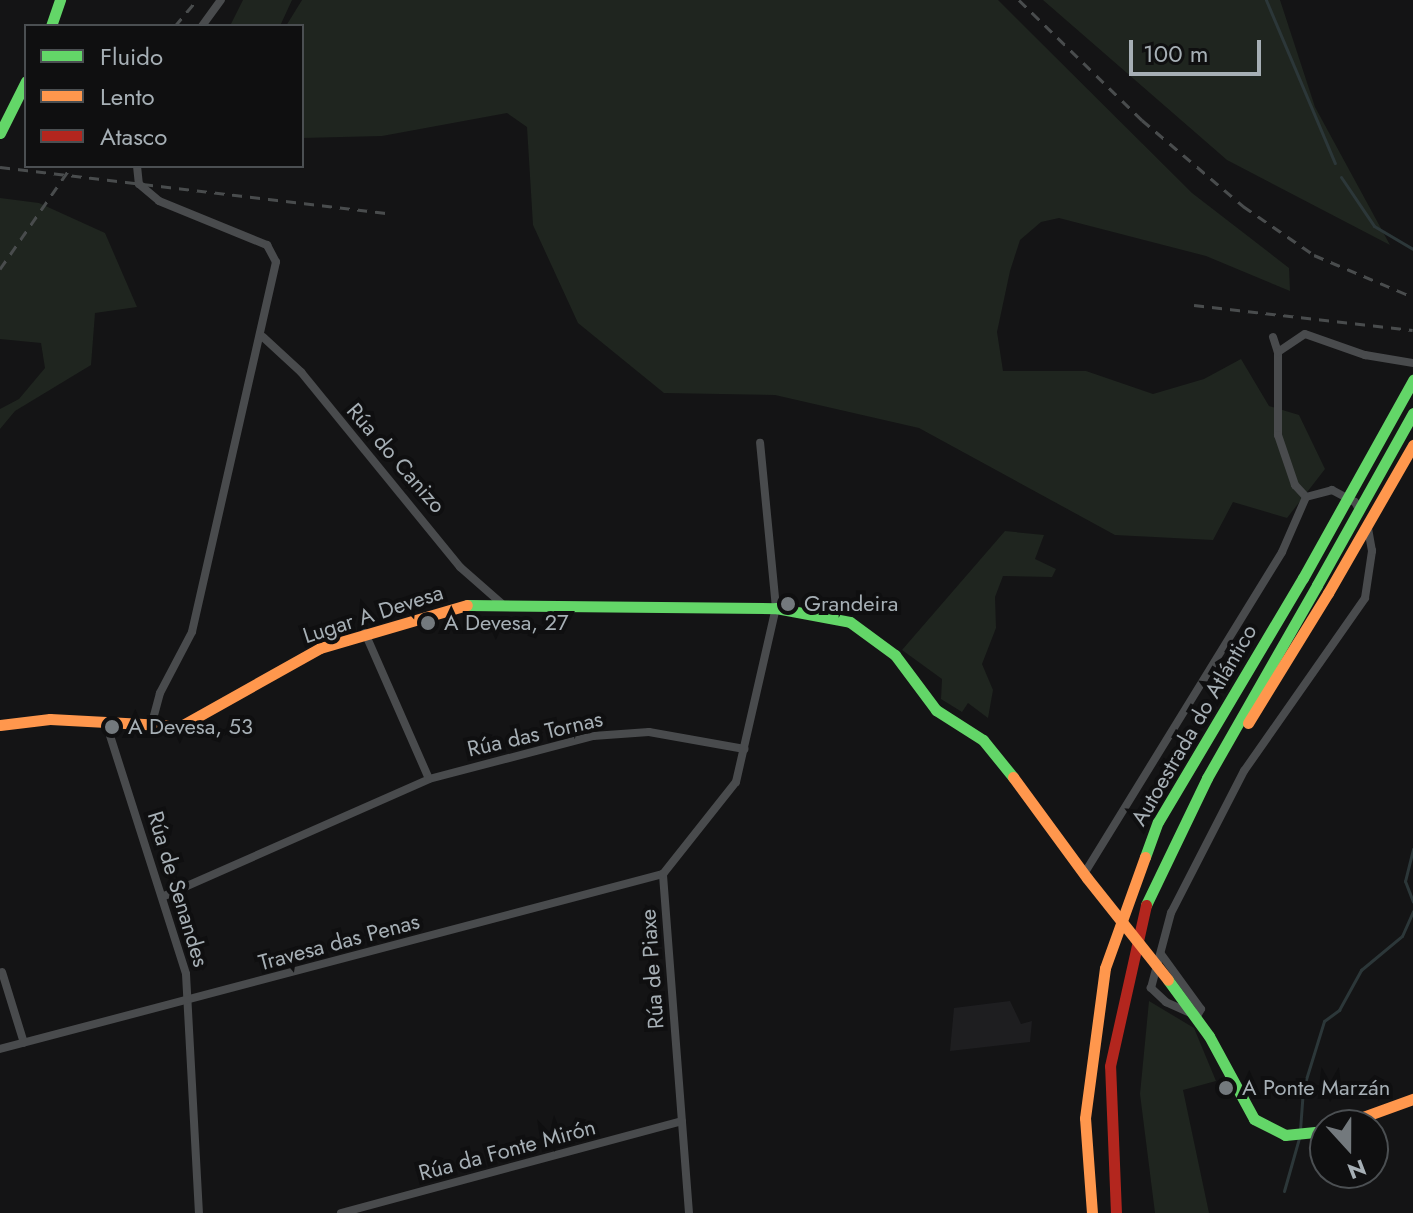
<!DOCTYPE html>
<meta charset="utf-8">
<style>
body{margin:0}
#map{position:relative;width:1413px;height:1213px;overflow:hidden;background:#141415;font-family:Jost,sans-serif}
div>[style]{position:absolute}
.built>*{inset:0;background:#1e1e20}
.green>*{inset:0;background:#1f251f}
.stream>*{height:3px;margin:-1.5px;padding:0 1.5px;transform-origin:1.5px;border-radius:1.5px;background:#2c3739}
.street>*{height:8px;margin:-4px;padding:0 4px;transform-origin:4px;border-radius:4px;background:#494b4d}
.fast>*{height:11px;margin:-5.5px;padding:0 5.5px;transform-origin:5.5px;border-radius:5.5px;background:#63d668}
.slow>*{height:11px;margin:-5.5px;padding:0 5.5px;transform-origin:5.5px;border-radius:5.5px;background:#ff974d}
.jam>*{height:11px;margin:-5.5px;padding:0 5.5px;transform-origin:5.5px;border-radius:5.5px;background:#b3261e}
.rail>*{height:3px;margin-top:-1.5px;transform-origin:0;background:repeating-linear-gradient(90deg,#494c4d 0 10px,transparent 0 18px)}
.fast-bridge>*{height:11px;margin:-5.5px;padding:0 5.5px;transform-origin:5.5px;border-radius:5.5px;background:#63d668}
.slow-bridge>*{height:11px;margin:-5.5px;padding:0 5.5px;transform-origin:5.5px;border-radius:5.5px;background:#ff974d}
.dots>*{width:22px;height:22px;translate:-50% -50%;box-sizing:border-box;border:4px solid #0f0f10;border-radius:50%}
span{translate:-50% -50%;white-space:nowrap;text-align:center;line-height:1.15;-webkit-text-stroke:8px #0f0f10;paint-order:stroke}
.street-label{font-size:22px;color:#a6afb5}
.poi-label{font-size:22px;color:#a6afb5}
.left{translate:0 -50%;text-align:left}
.legend{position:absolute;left:24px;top:24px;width:280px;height:144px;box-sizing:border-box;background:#0f0f10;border:2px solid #4b4f52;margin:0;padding:10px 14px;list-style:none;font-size:24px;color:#a6afb5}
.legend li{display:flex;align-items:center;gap:16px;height:40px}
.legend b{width:40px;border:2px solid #4b4f52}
.north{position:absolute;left:1309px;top:1109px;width:80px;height:80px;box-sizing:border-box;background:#0f0f10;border:2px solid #4b4f52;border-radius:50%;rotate:159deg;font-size:22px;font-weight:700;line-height:32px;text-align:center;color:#a6afb5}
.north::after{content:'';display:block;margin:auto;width:28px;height:36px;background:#73797d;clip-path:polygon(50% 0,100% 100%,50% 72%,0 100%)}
.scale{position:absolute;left:1129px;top:40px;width:132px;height:36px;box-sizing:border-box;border:4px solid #a6afb5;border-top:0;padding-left:10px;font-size:24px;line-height:28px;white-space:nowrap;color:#a6afb5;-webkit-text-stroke:6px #0f0f10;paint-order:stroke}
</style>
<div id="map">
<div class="built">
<i style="clip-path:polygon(1010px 1001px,1021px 1024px,1032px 1021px,1030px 1042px,950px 1051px,954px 1008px)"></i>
</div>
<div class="green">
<i style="clip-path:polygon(243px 0,292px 0,280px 26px,230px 26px)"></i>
<i style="clip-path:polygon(302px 0,998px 0,1192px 193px,1289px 268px,1290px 291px,1206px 256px,1059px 218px,1041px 222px,1020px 240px,1010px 271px,997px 332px,1003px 371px,1086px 371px,1153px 394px,1204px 379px,1241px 359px,1269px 406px,1299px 415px,1325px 469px,1287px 518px,1233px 502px,1213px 540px,1115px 535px,919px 428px,775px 395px,664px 393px,578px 323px,533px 225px,527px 127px,507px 113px,382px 136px,302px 138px,302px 26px,286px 26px)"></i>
<i style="clip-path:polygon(1043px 0,1280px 0,1315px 107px,1390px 245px,1227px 160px)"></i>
<i style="clip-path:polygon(0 198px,39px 203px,105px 233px,137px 307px,95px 313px,91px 365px,15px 411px,0 429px,0 409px,19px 399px,45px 368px,41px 343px,0 339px)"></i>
<i style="clip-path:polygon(1005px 531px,1044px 535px,1035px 559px,1056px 569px,1052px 577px,1003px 576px,995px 597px,996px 628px,982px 664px,993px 690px,988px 718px,968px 703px,962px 712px,941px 699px,942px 679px,902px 650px)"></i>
<i style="clip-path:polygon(1149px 1001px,1194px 1028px,1216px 1081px,1183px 1090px,1209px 1213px,1155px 1213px,1140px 1094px)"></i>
</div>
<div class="stream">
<i style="left:1266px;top:0;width:177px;rotate:67.1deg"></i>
<i style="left:1341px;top:177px;width:59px;rotate:56deg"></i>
<i style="left:1374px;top:226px;width:45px;rotate:30.5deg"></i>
<i style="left:1413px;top:849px;width:33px;rotate:104deg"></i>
<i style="left:1405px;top:881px;width:22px;rotate:69deg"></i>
<i style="left:1300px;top:1130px;width:41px;rotate:-85.8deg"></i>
<i style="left:1303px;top:1089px;width:71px;rotate:-72.8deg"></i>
<i style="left:1324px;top:1021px;width:19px;rotate:-36deg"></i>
<i style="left:1339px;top:1010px;width:46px;rotate:-61.2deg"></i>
<i style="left:1361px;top:970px;width:53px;rotate:-39.7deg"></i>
<i style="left:1402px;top:936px;width:27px;rotate:-66deg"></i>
<i style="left:1284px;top:1191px;width:55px;rotate:-74.2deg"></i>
</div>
<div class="street">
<i style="left:202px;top:26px;width:32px;rotate:-54deg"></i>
<i style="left:137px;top:166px;width:18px;rotate:84deg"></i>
<i style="left:139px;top:184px;width:26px;rotate:40deg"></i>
<i style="left:159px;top:201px;width:117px;rotate:22.2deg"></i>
<i style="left:267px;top:245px;width:19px;rotate:62deg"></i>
<i style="left:276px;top:262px;width:379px;rotate:102.8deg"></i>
<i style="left:192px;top:632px;width:69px;rotate:117.7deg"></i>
<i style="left:160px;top:693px;width:35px;rotate:105deg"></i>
<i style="left:263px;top:337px;width:52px;rotate:42.6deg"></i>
<i style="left:301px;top:372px;width:252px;rotate:50.8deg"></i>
<i style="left:460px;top:567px;width:55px;rotate:41.3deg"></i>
<i style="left:1273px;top:337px;width:16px;rotate:72deg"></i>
<i style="left:1278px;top:352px;width:83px;rotate:90deg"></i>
<i style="left:1278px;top:435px;width:53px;rotate:71.2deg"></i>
<i style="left:1295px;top:485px;width:16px;rotate:47deg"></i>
<i style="left:1278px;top:352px;width:32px;rotate:-34deg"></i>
<i style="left:1305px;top:334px;width:64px;rotate:19.3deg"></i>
<i style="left:1365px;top:355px;width:49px;rotate:9.5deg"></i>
<i style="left:365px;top:633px;width:159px;rotate:66.3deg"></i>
<i style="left:106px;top:723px;width:263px;rotate:72.3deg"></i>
<i style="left:186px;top:974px;width:239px;rotate:86.9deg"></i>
<i style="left:1084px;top:874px;width:378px;rotate:-58.4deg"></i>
<i style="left:1282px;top:552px;width:60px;rotate:-66.4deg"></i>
<i style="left:1306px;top:497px;width:27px;rotate:-15deg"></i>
<i style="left:1332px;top:490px;width:26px;rotate:28deg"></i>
<i style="left:1355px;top:502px;width:11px;rotate:63deg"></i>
<i style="left:162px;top:897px;width:292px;rotate:-23.8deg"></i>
<i style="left:429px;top:779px;width:170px;rotate:-14.7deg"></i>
<i style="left:593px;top:736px;width:56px;rotate:-4.1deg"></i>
<i style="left:649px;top:732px;width:97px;rotate:10.1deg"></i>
<i style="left:1161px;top:954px;width:68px;rotate:54deg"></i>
<i style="left:1201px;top:1009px;width:8px;rotate:120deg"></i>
<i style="left:1197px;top:1016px;width:34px;rotate:-156deg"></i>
<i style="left:1166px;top:1002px;width:21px;rotate:-137deg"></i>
<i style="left:1151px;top:988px;width:78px;rotate:-75.1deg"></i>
<i style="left:1171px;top:913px;width:160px;rotate:-62.8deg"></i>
<i style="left:1244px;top:771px;width:211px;rotate:-55deg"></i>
<i style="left:1365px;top:598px;width:48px;rotate:-81.5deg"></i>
<i style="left:1372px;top:551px;width:27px;rotate:-100deg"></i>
<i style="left:2px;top:972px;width:74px;rotate:72.8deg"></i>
<i style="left:0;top:1049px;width:686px;rotate:-14.79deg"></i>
<i style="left:341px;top:1213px;width:353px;rotate:-15.1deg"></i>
<i style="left:689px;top:1213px;width:340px;rotate:-94.4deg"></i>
<i style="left:663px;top:874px;width:117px;rotate:-51.6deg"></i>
<i style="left:736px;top:782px;width:179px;rotate:-77.1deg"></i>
<i style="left:776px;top:608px;width:166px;rotate:-95.5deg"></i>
</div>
<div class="fast">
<i style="left:51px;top:26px;width:28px;rotate:-71deg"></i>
<i style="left:0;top:133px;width:58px;rotate:-63.4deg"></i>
<i style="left:467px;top:605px;width:309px;rotate:0.6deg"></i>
<i style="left:776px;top:608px;width:75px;rotate:10.7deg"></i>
<i style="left:850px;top:622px;width:56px;rotate:36.3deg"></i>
<i style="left:895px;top:655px;width:69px;rotate:53.3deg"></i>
<i style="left:936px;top:710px;width:56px;rotate:32.6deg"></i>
<i style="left:983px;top:740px;width:48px;rotate:51deg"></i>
<i style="left:1145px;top:857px;width:37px;rotate:-70deg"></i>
<i style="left:1158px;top:822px;width:284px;rotate:-59.3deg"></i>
<i style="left:1146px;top:905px;width:141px;rotate:-64.3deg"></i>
<i style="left:1207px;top:778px;width:222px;rotate:-60.3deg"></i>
<i style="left:1168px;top:980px;width:69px;rotate:53.8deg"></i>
<i style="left:1209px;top:1036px;width:94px;rotate:61.5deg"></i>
<i style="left:1254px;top:1119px;width:35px;rotate:27deg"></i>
<i style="left:1285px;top:1135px;width:40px;rotate:-5.7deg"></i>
</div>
<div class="slow">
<i style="left:1248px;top:723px;width:153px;rotate:-58.4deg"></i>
<i style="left:0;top:725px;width:50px;rotate:-6.8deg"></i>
<i style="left:50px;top:719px;width:131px;rotate:3.1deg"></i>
<i style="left:181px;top:726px;width:159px;rotate:-29.3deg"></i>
<i style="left:320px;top:648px;width:153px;rotate:-16.3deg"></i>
<i style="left:1013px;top:777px;width:125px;rotate:53.8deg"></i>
<i style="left:1341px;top:1125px;width:77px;rotate:-19.9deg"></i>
<i style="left:1092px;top:1213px;width:95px;rotate:-94.2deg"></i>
<i style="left:1085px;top:1118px;width:151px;rotate:-82.4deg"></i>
<i style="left:1105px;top:968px;width:118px;rotate:-70.2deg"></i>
</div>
<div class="jam">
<i style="left:1116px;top:1213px;width:147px;rotate:-92.3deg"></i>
<i style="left:1110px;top:1066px;width:165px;rotate:-77.4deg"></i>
</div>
<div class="rail">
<i style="left:1019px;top:0;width:172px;rotate:44.3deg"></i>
<i style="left:1142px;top:120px;width:133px;rotate:40.4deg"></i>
<i style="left:1243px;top:206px;width:86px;rotate:34.6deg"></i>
<i style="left:1314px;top:255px;width:108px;rotate:23deg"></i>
<i style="left:175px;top:26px;width:34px;rotate:-50deg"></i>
<i style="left:0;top:167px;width:395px;rotate:6.8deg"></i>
<i style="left:0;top:269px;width:124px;rotate:-55.2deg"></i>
<i style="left:1194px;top:305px;width:220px;rotate:6.5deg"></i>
</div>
<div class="fast-bridge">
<i style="left:1303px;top:578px;width:227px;rotate:-60.9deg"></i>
<i style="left:1317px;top:585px;width:197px;rotate:-60.8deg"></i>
</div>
<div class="slow-bridge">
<i style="left:1328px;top:593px;width:171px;rotate:-60.1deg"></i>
<i style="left:1087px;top:878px;width:130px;rotate:51.5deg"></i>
</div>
<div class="dots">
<i style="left:788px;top:604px;background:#73797d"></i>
<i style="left:428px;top:623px;background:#73797d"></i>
<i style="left:112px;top:727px;background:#73797d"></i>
<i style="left:1226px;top:1088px;background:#73797d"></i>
</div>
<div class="street-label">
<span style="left:396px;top:458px;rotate:49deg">Rúa do Canizo</span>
<span style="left:373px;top:614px;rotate:-18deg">Lugar A Devesa</span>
<span style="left:1194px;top:725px;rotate:-60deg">Autoestrada do Atlántico</span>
<span style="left:535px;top:734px;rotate:-13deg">Rúa das Tornas</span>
<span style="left:178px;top:889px;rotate:73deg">Rúa de Senandes</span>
<span style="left:339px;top:942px;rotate:-15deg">Travesa das Penas</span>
<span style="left:652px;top:969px;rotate:-94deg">Rúa de Piaxe</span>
<span style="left:507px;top:1150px;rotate:-15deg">Rúa da Fonte Mirón</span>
</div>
<div class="poi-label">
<span class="left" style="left:804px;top:604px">Grandeira</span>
<span class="left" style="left:444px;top:623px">A Devesa, 27</span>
<span class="left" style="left:128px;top:727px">A Devesa, 53</span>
<span class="left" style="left:1242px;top:1088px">A Ponte Marzán</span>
</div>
<ul class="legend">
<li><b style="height:10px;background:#63d668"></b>Fluido</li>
<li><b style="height:10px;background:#ff974d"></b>Lento</li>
<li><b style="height:10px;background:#b3261e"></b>Atasco</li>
</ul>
<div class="north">N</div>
<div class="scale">100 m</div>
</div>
